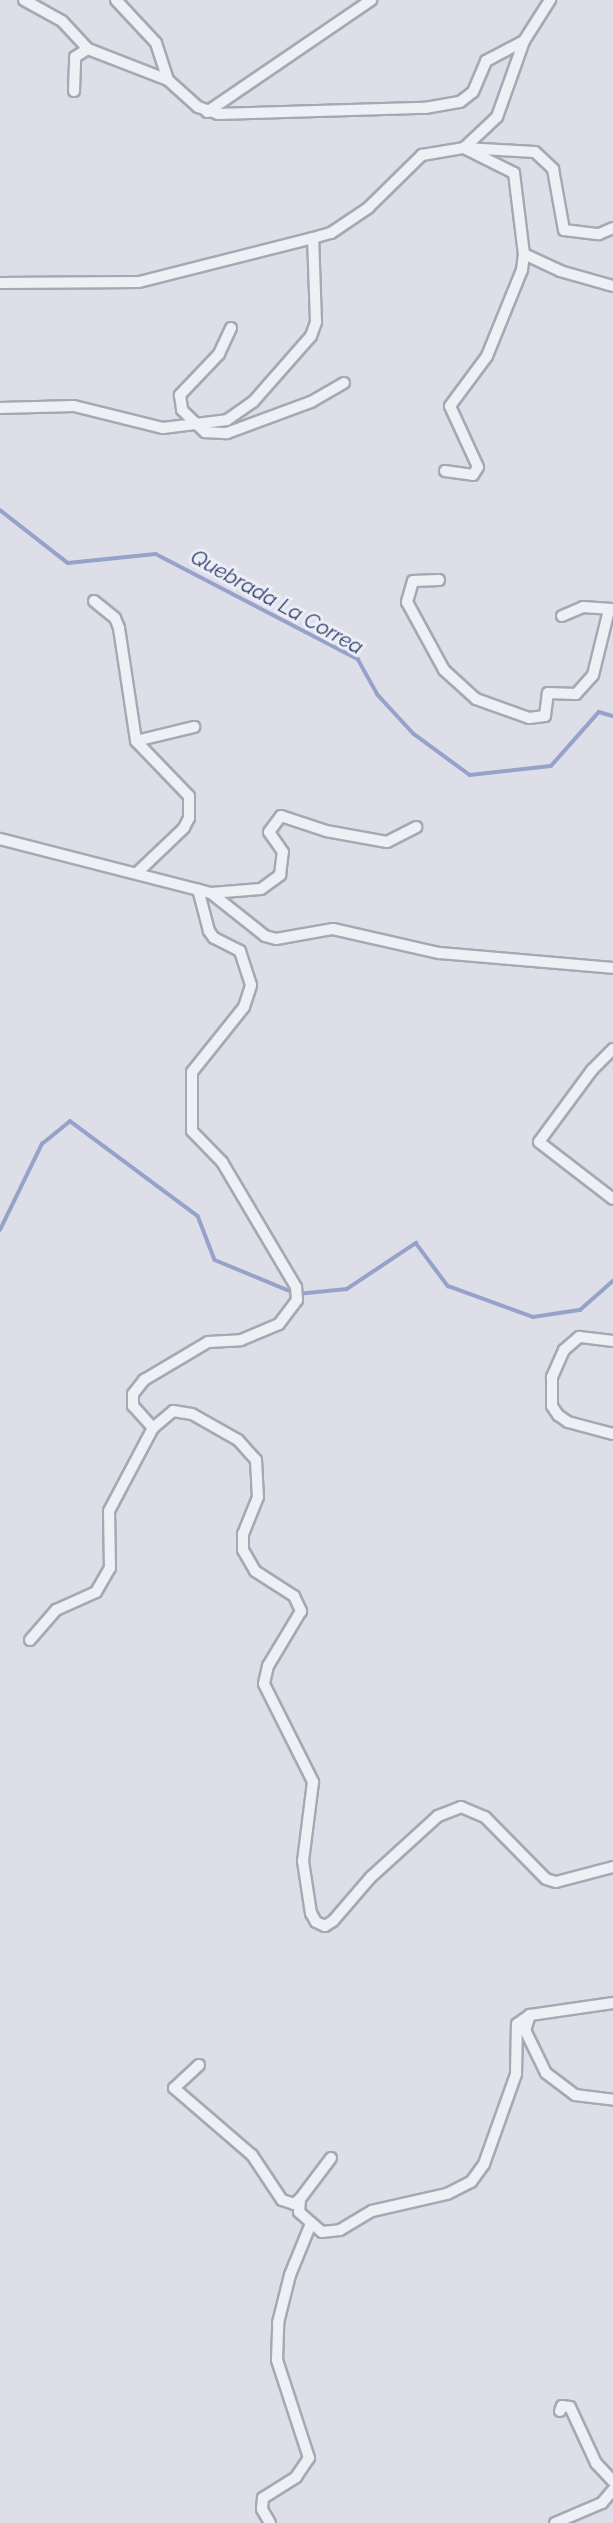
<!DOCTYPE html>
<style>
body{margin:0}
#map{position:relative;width:613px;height:2523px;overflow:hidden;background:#dddee7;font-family:Raleway,sans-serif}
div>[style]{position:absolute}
.stream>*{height:3.5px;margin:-1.75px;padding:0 1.75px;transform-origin:1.75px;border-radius:1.75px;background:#96a2c9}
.roads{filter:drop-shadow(2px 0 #a6a8b4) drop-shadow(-2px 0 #a6a8b4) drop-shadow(0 2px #a6a8b4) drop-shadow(0 -2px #a6a8b4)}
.street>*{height:10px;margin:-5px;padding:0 5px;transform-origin:5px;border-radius:5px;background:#eff0f5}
span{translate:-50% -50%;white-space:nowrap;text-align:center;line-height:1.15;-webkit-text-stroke:6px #eceef5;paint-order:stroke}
.water-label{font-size:21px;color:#2f3d73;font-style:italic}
</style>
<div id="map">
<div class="stream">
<i style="left:0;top:510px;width:86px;rotate:37.9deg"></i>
<i style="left:68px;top:563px;width:88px;rotate:-5.8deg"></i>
<i style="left:156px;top:554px;width:228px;rotate:27.5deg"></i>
<i style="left:358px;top:659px;width:41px;rotate:60.9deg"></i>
<i style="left:378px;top:695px;width:53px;rotate:47.3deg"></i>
<i style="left:414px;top:734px;width:69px;rotate:36.2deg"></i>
<i style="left:470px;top:775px;width:81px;rotate:-6.3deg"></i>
<i style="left:551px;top:766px;width:72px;rotate:-48.4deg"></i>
<i style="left:599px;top:712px;width:15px;rotate:16deg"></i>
<i style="left:0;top:1230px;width:96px;rotate:-64deg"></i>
<i style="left:42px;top:1144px;width:36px;rotate:-39deg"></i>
<i style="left:70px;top:1121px;width:159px;rotate:36.6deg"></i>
<i style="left:198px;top:1216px;width:47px;rotate:68.9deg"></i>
<i style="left:215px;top:1260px;width:89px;rotate:22.5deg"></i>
<i style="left:297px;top:1294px;width:50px;rotate:-5.7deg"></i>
<i style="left:347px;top:1289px;width:83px;rotate:-33.7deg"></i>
<i style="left:416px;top:1243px;width:54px;rotate:53.3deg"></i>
<i style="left:448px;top:1286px;width:90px;rotate:20deg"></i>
<i style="left:533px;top:1317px;width:48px;rotate:-8.5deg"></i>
<i style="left:580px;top:1310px;width:44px;rotate:-41.3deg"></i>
</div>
<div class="roads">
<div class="street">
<i style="left:24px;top:0;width:43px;rotate:28.9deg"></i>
<i style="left:62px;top:21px;width:38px;rotate:47deg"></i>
<i style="left:88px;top:49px;width:86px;rotate:21.2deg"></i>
<i style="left:168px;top:80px;width:40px;rotate:42deg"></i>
<i style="left:198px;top:107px;width:21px;rotate:19deg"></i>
<i style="left:218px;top:114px;width:207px;rotate:-1.7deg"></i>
<i style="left:425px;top:108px;width:36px;rotate:-10deg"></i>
<i style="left:460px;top:102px;width:16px;rotate:-38deg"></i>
<i style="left:473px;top:92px;width:34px;rotate:-67deg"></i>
<i style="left:486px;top:61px;width:43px;rotate:-27.8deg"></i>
<i style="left:116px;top:0;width:59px;rotate:47.1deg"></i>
<i style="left:156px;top:43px;width:39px;rotate:72deg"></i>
<i style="left:74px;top:91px;width:34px;rotate:-88deg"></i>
<i style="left:75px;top:57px;width:15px;rotate:-32deg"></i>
<i style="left:207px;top:112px;width:199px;rotate:-34.3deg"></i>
<i style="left:464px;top:148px;width:56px;rotate:26.6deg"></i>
<i style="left:514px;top:173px;width:82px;rotate:83deg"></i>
<i style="left:524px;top:254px;width:40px;rotate:25deg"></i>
<i style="left:560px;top:271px;width:55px;rotate:15.8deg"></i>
<i style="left:464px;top:148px;width:45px;rotate:-43.2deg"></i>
<i style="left:497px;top:117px;width:81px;rotate:-70.4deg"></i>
<i style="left:524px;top:41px;width:49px;rotate:-57.6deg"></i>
<i style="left:0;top:283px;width:139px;rotate:-0.4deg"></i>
<i style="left:139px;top:282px;width:179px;rotate:-14.2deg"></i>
<i style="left:313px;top:238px;width:19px;rotate:-16deg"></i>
<i style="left:331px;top:233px;width:45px;rotate:-34deg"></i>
<i style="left:368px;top:208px;width:76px;rotate:-44.5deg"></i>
<i style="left:422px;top:155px;width:43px;rotate:-9.5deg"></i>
<i style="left:464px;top:148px;width:71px;rotate:3.2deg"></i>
<i style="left:535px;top:152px;width:25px;rotate:43deg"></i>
<i style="left:553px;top:169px;width:62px;rotate:79.8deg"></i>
<i style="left:564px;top:230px;width:35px;rotate:7deg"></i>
<i style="left:599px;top:234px;width:15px;rotate:-23deg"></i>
<i style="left:231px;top:328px;width:29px;rotate:115deg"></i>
<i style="left:219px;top:354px;width:57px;rotate:133.6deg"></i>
<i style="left:180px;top:395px;width:15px;rotate:82deg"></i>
<i style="left:182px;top:410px;width:32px;rotate:44deg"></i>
<i style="left:205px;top:432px;width:22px;rotate:3deg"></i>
<i style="left:227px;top:433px;width:90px;rotate:-20.3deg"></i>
<i style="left:311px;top:402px;width:38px;rotate:-30deg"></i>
<i style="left:0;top:408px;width:74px;rotate:-1.5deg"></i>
<i style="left:74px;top:406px;width:92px;rotate:13.9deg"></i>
<i style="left:163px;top:428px;width:64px;rotate:-7.1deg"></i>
<i style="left:227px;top:420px;width:32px;rotate:-35deg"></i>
<i style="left:253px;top:402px;width:88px;rotate:-48.7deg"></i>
<i style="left:311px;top:336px;width:15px;rotate:-70deg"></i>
<i style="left:316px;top:322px;width:84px;rotate:-92deg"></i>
<i style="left:445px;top:471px;width:28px;rotate:8deg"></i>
<i style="left:473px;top:475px;width:9px;rotate:-58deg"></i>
<i style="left:478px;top:467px;width:67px;rotate:-114.7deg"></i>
<i style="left:450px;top:406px;width:62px;rotate:-53.5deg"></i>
<i style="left:487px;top:356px;width:93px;rotate:-67.9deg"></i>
<i style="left:522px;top:270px;width:16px;rotate:-83deg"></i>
<i style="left:439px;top:580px;width:26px;rotate:178deg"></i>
<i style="left:413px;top:581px;width:22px;rotate:106deg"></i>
<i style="left:407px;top:602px;width:77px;rotate:61.4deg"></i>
<i style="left:444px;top:670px;width:43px;rotate:42.2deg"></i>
<i style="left:476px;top:699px;width:56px;rotate:19.7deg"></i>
<i style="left:529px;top:718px;width:16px;rotate:-7deg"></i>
<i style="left:545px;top:716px;width:23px;rotate:-83deg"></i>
<i style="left:548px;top:693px;width:28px;rotate:2deg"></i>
<i style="left:576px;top:694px;width:25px;rotate:-48deg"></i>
<i style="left:593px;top:675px;width:67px;rotate:-76.2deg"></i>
<i style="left:94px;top:601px;width:27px;rotate:39deg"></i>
<i style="left:115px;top:618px;width:11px;rotate:68deg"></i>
<i style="left:119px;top:628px;width:114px;rotate:81.4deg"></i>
<i style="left:136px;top:741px;width:76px;rotate:46.1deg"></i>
<i style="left:189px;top:796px;width:22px;rotate:90deg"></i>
<i style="left:189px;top:818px;width:11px;rotate:117deg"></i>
<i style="left:184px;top:828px;width:64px;rotate:136.3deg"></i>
<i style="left:562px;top:616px;width:23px;rotate:-23deg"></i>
<i style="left:583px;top:607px;width:29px;rotate:4deg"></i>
<i style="left:136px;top:741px;width:60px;rotate:-13.6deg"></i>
<i style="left:0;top:839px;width:218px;rotate:14.4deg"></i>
<i style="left:211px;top:893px;width:69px;rotate:38.5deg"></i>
<i style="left:265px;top:936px;width:11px;rotate:15deg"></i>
<i style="left:276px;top:939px;width:58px;rotate:-10deg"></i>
<i style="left:333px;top:929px;width:109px;rotate:12.8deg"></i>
<i style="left:439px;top:953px;width:175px;rotate:4.9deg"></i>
<i style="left:211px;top:893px;width:50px;rotate:-4.6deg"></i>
<i style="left:261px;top:889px;width:24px;rotate:-36deg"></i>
<i style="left:280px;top:875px;width:23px;rotate:-83deg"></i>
<i style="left:283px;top:852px;width:24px;rotate:-125deg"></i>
<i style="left:269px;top:832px;width:20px;rotate:-53deg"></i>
<i style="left:281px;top:816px;width:47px;rotate:18.4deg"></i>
<i style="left:326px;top:831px;width:62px;rotate:10.2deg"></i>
<i style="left:387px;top:842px;width:33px;rotate:-27deg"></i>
<i style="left:613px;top:1049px;width:30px;rotate:135deg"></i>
<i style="left:592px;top:1070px;width:89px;rotate:126.4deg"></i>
<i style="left:539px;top:1142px;width:93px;rotate:37.6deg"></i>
<i style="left:613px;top:1341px;width:34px;rotate:-173deg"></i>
<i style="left:579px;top:1337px;width:20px;rotate:139deg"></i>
<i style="left:564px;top:1350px;width:30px;rotate:114deg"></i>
<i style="left:552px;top:1377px;width:29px;rotate:90deg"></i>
<i style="left:552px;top:1406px;width:11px;rotate:56deg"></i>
<i style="left:558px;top:1415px;width:12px;rotate:35deg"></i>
<i style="left:568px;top:1422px;width:47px;rotate:14.9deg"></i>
<i style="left:153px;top:1428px;width:26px;rotate:-40deg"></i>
<i style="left:173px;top:1411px;width:19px;rotate:9deg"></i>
<i style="left:192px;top:1414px;width:53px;rotate:29.5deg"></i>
<i style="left:238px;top:1440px;width:27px;rotate:48deg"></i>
<i style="left:256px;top:1460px;width:37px;rotate:87deg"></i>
<i style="left:258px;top:1497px;width:40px;rotate:112deg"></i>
<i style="left:243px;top:1534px;width:16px;rotate:90deg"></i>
<i style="left:243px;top:1550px;width:24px;rotate:60deg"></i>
<i style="left:255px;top:1571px;width:46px;rotate:32.7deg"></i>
<i style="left:294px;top:1596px;width:17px;rotate:65deg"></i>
<i style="left:301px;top:1611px;width:64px;rotate:121deg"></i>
<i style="left:268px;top:1666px;width:18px;rotate:103deg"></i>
<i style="left:264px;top:1684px;width:110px;rotate:63.4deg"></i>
<i style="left:313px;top:1782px;width:80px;rotate:97.2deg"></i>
<i style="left:303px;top:1861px;width:53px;rotate:81.3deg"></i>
<i style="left:311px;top:1913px;width:10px;rotate:61deg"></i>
<i style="left:316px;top:1922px;width:10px;rotate:24deg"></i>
<i style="left:325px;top:1926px;width:9px;rotate:-32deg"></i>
<i style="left:333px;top:1921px;width:58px;rotate:-49.2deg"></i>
<i style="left:371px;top:1877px;width:91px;rotate:-42.3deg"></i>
<i style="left:438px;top:1816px;width:25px;rotate:-21deg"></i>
<i style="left:461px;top:1807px;width:26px;rotate:23deg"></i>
<i style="left:485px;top:1817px;width:87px;rotate:45.5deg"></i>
<i style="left:546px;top:1879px;width:10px;rotate:17deg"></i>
<i style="left:556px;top:1882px;width:59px;rotate:-14.7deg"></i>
<i style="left:30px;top:1640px;width:40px;rotate:-49deg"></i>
<i style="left:56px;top:1610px;width:44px;rotate:-24.2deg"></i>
<i style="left:96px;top:1592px;width:28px;rotate:-60deg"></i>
<i style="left:110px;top:1568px;width:57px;rotate:-91deg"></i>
<i style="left:109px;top:1511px;width:94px;rotate:-62.1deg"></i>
<i style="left:153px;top:1428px;width:30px;rotate:-132deg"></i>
<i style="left:133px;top:1406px;width:12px;rotate:-90deg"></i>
<i style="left:133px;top:1394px;width:18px;rotate:-52deg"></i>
<i style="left:144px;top:1380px;width:74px;rotate:-30.7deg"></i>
<i style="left:208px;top:1342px;width:33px;rotate:-3deg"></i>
<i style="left:241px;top:1340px;width:41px;rotate:-22.8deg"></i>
<i style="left:279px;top:1324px;width:30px;rotate:-53deg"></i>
<i style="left:297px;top:1300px;width:13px;rotate:-94deg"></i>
<i style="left:296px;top:1287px;width:145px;rotate:-120.6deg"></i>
<i style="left:222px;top:1162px;width:43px;rotate:-134.1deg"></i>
<i style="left:192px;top:1131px;width:59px;rotate:-90deg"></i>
<i style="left:192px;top:1072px;width:83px;rotate:-51.3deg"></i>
<i style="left:244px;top:1007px;width:23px;rotate:-72deg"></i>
<i style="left:251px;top:985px;width:36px;rotate:-108deg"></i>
<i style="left:240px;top:951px;width:29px;rotate:-153deg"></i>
<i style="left:214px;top:938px;width:9px;rotate:-126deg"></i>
<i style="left:209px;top:931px;width:43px;rotate:-104.7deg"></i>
<i style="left:530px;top:2015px;width:16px;rotate:108deg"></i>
<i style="left:525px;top:2030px;width:48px;rotate:64deg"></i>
<i style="left:546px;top:2073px;width:36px;rotate:37deg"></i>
<i style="left:575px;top:2095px;width:38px;rotate:7deg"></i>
<i style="left:199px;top:2065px;width:34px;rotate:137deg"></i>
<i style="left:174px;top:2088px;width:103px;rotate:40.7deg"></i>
<i style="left:252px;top:2155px;width:54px;rotate:56.3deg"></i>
<i style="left:282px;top:2200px;width:13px;rotate:18deg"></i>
<i style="left:294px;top:2204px;width:8px;rotate:-40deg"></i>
<i style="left:331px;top:2158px;width:51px;rotate:127.1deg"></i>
<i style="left:300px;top:2199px;width:13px;rotate:94deg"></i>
<i style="left:299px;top:2212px;width:30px;rotate:41deg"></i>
<i style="left:322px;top:2232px;width:18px;rotate:-6deg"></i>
<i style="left:340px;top:2230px;width:37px;rotate:-31deg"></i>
<i style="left:372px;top:2211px;width:77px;rotate:-12.8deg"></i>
<i style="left:447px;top:2194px;width:27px;rotate:-27deg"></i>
<i style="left:471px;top:2182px;width:22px;rotate:-54deg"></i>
<i style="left:484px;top:2164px;width:96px;rotate:-70.4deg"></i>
<i style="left:516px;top:2074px;width:50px;rotate:-88.9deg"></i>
<i style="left:517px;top:2024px;width:16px;rotate:-35deg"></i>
<i style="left:530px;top:2015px;width:84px;rotate:-8.2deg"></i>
<i style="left:560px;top:2411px;width:5px;rotate:-68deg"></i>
<i style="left:562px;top:2406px;width:8px;rotate:7deg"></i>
<i style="left:570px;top:2407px;width:62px;rotate:65.1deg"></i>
<i style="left:596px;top:2463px;width:25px;rotate:47deg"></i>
<i style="left:270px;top:2523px;width:16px;rotate:-120deg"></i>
<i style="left:262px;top:2509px;width:11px;rotate:-85deg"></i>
<i style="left:263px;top:2498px;width:39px;rotate:-32deg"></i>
<i style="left:296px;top:2477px;width:23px;rotate:-56deg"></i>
<i style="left:309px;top:2458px;width:103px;rotate:-108.1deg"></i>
<i style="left:277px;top:2360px;width:37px;rotate:-88deg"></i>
<i style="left:278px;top:2323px;width:49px;rotate:-76deg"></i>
<i style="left:290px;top:2275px;width:53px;rotate:-67.8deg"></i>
<i style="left:555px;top:2523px;width:51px;rotate:-23.1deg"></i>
<i style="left:602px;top:2503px;width:17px;rotate:-50deg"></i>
</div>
</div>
<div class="water-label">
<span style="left:277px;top:602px;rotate:29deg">Quebrada La Correa</span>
</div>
</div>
